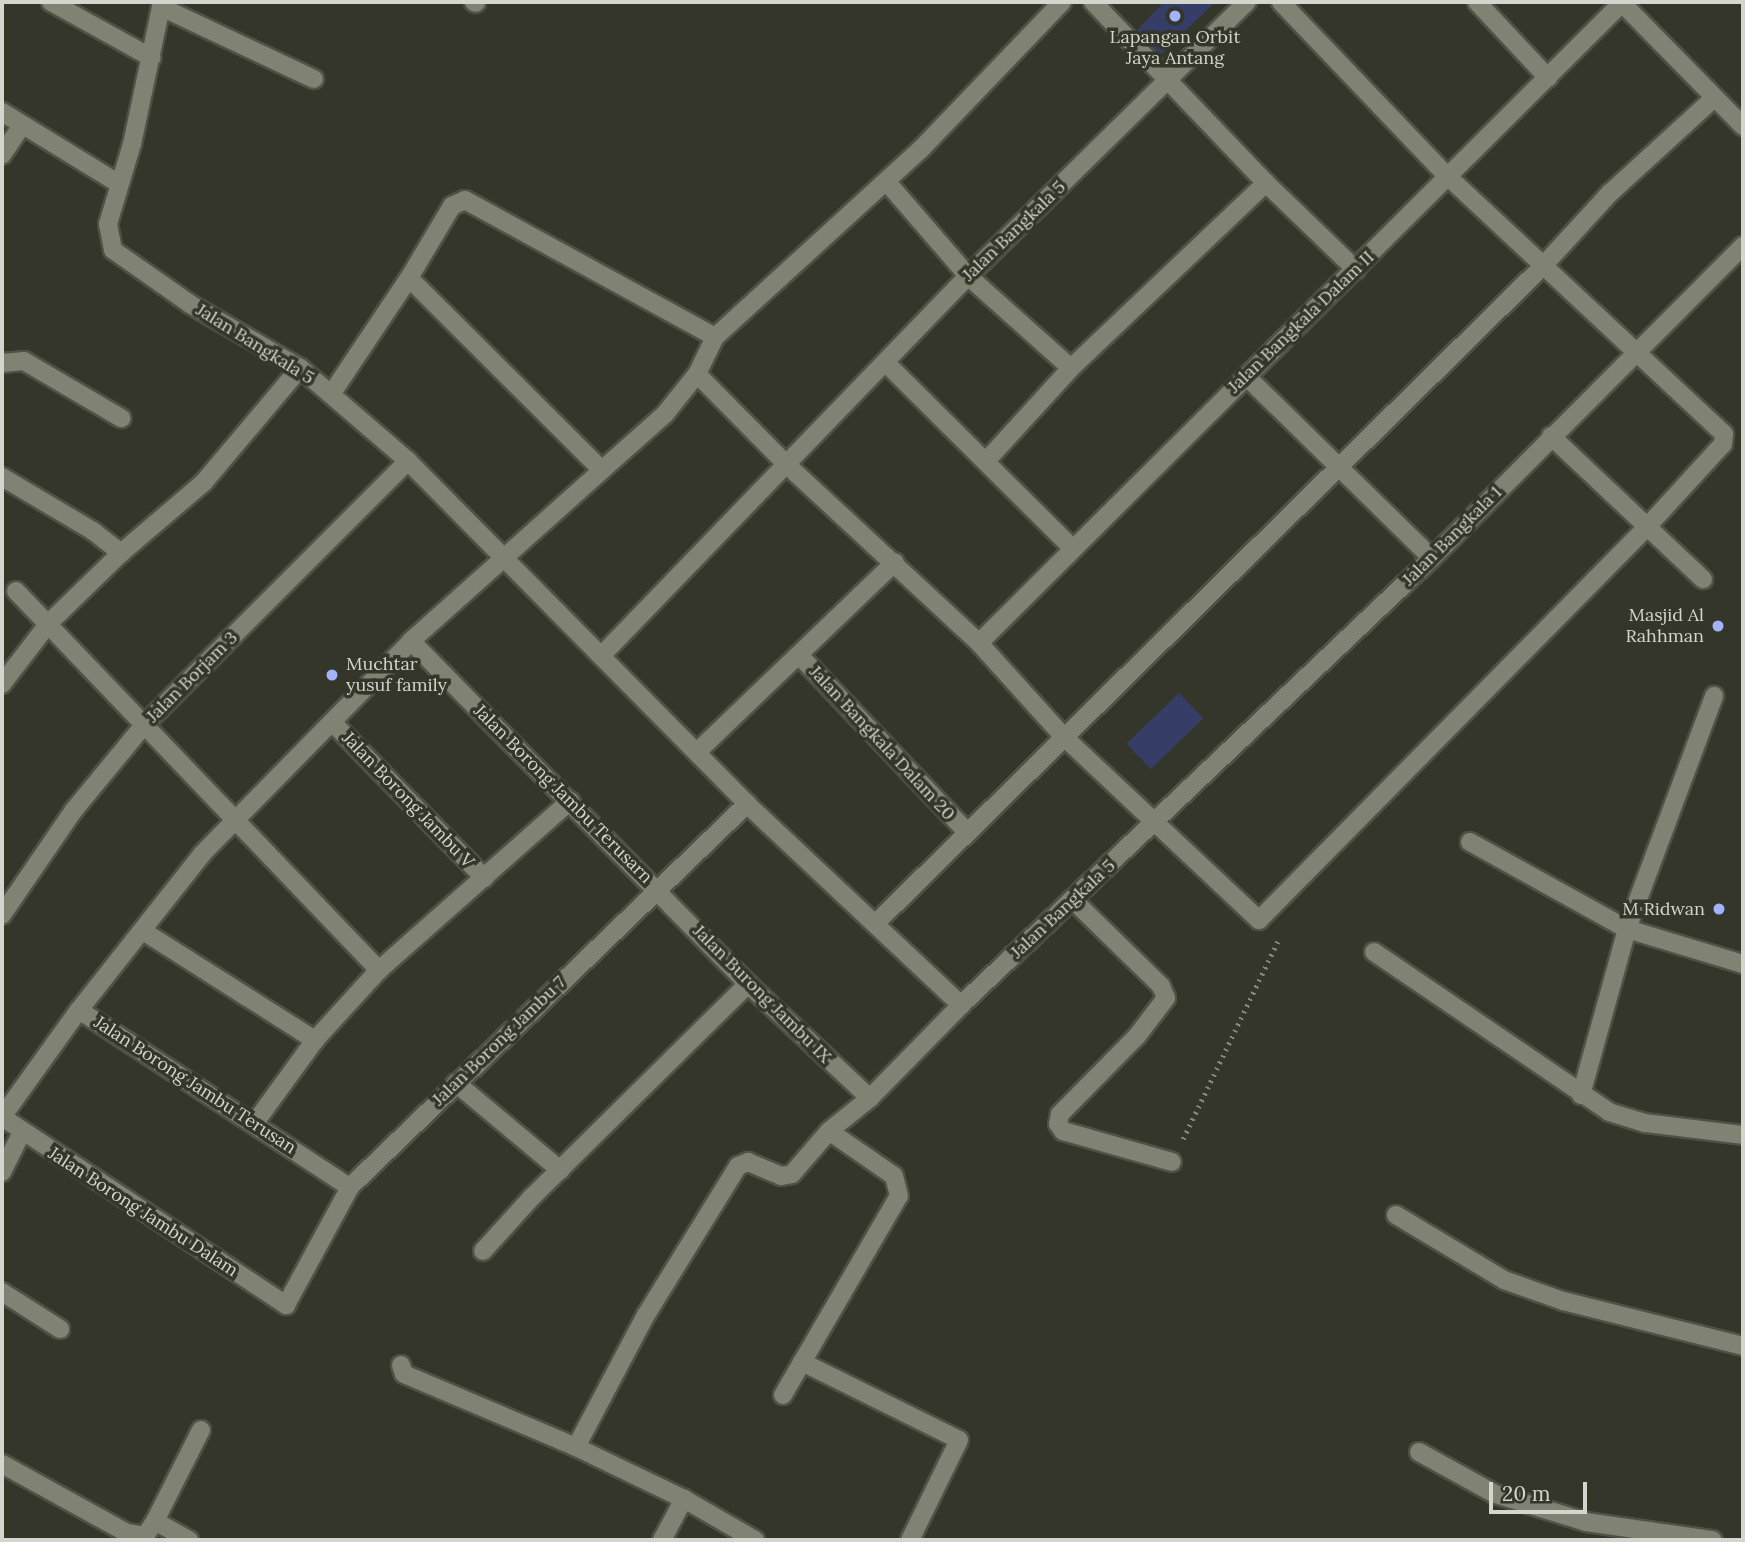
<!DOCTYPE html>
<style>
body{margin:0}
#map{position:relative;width:1745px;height:1542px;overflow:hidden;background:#343629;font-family:Lora,serif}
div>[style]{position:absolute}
.green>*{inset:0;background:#363e68;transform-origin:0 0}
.path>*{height:4.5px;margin-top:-2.25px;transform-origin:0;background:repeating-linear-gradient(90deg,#85877d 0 2px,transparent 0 7px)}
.roads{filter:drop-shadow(2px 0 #505146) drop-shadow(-2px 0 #505146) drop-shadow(0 2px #505146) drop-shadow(0 -2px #505146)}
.minor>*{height:18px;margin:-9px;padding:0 9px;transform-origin:9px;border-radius:9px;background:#808273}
.dots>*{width:19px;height:19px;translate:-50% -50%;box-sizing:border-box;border:4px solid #343629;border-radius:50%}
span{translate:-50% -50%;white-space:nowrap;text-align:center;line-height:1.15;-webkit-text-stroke:7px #343629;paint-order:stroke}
.poi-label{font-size:18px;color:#d4d5cd}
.right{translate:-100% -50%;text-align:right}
.left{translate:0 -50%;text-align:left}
.street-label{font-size:18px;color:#d4d5cd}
.frame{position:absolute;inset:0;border:4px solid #d4d5cd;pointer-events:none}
.scale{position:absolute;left:1489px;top:1482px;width:98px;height:32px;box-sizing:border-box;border:4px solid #d4d5cd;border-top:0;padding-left:9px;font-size:21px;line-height:24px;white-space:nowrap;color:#d4d5cd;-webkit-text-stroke:5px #343629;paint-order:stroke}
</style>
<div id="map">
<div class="green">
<i style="clip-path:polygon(1164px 2px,1215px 2px,1160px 56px,1136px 31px)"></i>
<i style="left:1179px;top:693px;width:35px;height:73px;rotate:46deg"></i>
</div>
<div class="path">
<i style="left:1183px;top:1139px;width:222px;rotate:-64.4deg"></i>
</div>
<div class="roads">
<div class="minor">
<i style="left:51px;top:2px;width:115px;rotate:29deg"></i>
<i style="left:162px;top:2px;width:145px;rotate:101.9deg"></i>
<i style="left:132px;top:144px;width:84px;rotate:106.7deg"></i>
<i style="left:108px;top:224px;width:26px;rotate:79deg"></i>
<i style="left:113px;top:250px;width:94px;rotate:35deg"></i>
<i style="left:190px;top:304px;width:127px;rotate:30.2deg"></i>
<i style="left:300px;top:368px;width:143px;rotate:40.7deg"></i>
<i style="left:408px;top:461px;width:482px;rotate:45.3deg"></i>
<i style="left:747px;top:804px;width:294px;rotate:43.2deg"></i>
<i style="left:474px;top:2px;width:2px;rotate:27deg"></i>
<i style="left:1062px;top:2px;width:204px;rotate:133.8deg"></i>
<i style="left:921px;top:149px;width:279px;rotate:137.6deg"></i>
<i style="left:715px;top:337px;width:41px;rotate:115.9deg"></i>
<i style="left:697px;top:374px;width:127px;rotate:45.3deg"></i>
<i style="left:786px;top:464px;width:263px;rotate:42.8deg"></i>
<i style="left:979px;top:643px;width:125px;rotate:47.9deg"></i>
<i style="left:1063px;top:736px;width:269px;rotate:43.2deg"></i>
<i style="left:1259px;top:920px;width:551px;rotate:-45.37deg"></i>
<i style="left:1646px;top:528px;width:114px;rotate:-47.5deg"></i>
<i style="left:1723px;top:444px;width:10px;rotate:-84deg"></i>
<i style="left:1724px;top:434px;width:377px;rotate:-137deg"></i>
<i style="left:1448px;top:177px;width:242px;rotate:-133.7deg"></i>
<i style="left:1093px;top:2px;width:250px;rotate:46.3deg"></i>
<i style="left:1266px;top:183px;width:125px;rotate:44deg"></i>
<i style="left:1477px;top:2px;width:104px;rotate:46.9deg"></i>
<i style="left:1622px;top:3px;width:173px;rotate:45.5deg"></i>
<i style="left:161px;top:7px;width:169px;rotate:25.2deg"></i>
<i style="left:2px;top:112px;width:136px;rotate:31.5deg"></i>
<i style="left:2px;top:155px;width:36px;rotate:-56deg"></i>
<i style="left:886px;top:181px;width:125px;rotate:49.2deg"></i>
<i style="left:968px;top:276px;width:138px;rotate:41.8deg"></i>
<i style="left:409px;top:278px;width:84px;rotate:-59.2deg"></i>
<i style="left:452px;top:206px;width:14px;rotate:-25deg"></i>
<i style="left:465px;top:200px;width:285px;rotate:28.7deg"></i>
<i style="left:885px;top:362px;width:264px;rotate:44.8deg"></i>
<i style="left:2px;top:363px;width:22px;rotate:-5deg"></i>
<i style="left:24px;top:361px;width:113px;rotate:30.4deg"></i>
<i style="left:1246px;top:376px;width:260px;rotate:44.4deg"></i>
<i style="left:332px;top:393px;width:138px;rotate:-56.2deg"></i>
<i style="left:409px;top:278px;width:272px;rotate:44.9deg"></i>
<i style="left:602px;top:470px;width:84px;rotate:-41.6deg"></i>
<i style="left:665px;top:414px;width:51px;rotate:-51.3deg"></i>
<i style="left:1551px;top:436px;width:209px;rotate:43.3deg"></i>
<i style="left:988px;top:459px;width:123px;rotate:-47.6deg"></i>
<i style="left:1071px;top:368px;width:269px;rotate:-43.5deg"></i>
<i style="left:2px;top:477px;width:106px;rotate:30.7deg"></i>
<i style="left:93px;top:531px;width:36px;rotate:38deg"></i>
<i style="left:16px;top:591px;width:525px;rotate:46.24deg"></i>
<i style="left:411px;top:641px;width:256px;rotate:-41.8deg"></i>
<i style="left:979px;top:643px;width:909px;rotate:-44.87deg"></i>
<i style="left:799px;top:655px;width:243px;rotate:46.5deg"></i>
<i style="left:601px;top:656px;width:528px;rotate:-46deg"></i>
<i style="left:968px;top:276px;width:391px;rotate:-44.5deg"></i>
<i style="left:2px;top:684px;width:76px;rotate:-52.5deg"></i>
<i style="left:48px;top:624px;width:102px;rotate:-44.2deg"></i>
<i style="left:121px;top:553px;width:109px;rotate:-40.5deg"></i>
<i style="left:204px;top:482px;width:149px;rotate:-49.9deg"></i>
<i style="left:332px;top:722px;width:218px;rotate:45.7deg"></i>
<i style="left:697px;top:752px;width:274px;rotate:-43.8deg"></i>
<i style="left:1470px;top:842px;width:179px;rotate:29deg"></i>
<i style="left:1627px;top:929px;width:121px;rotate:16.8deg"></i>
<i style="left:1073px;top:900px;width:123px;rotate:44.3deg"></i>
<i style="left:1161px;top:986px;width:13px;rotate:67deg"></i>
<i style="left:1166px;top:998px;width:48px;rotate:127.3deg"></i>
<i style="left:1137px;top:1036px;width:110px;rotate:134.6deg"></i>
<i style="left:1060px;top:1114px;width:10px;rotate:101deg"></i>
<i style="left:1058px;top:1124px;width:9px;rotate:54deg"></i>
<i style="left:1063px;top:1131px;width:113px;rotate:15.9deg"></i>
<i style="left:2px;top:915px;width:127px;rotate:-55.6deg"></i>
<i style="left:74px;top:810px;width:112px;rotate:-50.5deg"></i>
<i style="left:145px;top:724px;width:372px;rotate:-45deg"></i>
<i style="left:875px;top:924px;width:938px;rotate:-44.57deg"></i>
<i style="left:1543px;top:266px;width:99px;rotate:-47.5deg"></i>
<i style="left:1610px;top:193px;width:141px;rotate:-42.4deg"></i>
<i style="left:143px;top:931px;width:204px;rotate:32.4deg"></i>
<i style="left:315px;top:1040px;width:95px;rotate:-47.6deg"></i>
<i style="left:379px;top:970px;width:255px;rotate:-41.5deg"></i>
<i style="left:1374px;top:952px;width:284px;rotate:34.2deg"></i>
<i style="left:1609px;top:1112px;width:38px;rotate:17deg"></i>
<i style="left:1645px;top:1123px;width:99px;rotate:7deg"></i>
<i style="left:79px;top:1010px;width:199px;rotate:-51.7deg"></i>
<i style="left:202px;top:854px;width:298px;rotate:-45.5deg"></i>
<i style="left:411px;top:641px;width:481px;rotate:45.5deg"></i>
<i style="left:748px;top:984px;width:167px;rotate:43.1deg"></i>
<i style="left:456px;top:1083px;width:136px;rotate:39.9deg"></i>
<i style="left:1581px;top:1095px;width:172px;rotate:-74.5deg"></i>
<i style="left:1627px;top:929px;width:249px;rotate:-69.5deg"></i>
<i style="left:2px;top:1117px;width:341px;rotate:33.5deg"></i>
<i style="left:286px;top:1305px;width:134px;rotate:-61.5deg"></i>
<i style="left:350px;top:1187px;width:552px;rotate:-43.97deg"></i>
<i style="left:2px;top:1117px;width:132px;rotate:-54.3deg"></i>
<i style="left:79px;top:1010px;width:324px;rotate:33.2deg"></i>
<i style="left:254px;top:1124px;width:104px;rotate:-54deg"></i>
<i style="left:2px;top:1172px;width:45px;rotate:-63.4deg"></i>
<i style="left:1396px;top:1215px;width:126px;rotate:31deg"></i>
<i style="left:1504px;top:1280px;width:63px;rotate:19.6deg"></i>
<i style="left:1563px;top:1301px;width:186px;rotate:14deg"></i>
<i style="left:483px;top:1251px;width:72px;rotate:-47.8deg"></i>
<i style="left:531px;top:1198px;width:305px;rotate:-44.6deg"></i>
<i style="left:2px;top:1292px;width:69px;rotate:32.5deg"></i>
<i style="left:802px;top:1362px;width:175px;rotate:26.4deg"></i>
<i style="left:959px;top:1440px;width:111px;rotate:116.1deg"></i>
<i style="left:401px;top:1365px;width:9px;rotate:72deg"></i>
<i style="left:404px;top:1374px;width:187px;rotate:23deg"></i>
<i style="left:576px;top:1447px;width:120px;rotate:25.7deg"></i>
<i style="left:684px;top:1499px;width:82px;rotate:30deg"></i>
<i style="left:783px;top:1395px;width:230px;rotate:-59.8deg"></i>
<i style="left:899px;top:1196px;width:21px;rotate:-104deg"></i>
<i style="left:894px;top:1176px;width:79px;rotate:-145.3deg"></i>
<i style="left:576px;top:1447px;width:149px;rotate:-62.1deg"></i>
<i style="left:646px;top:1315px;width:175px;rotate:-58.3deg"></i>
<i style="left:738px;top:1166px;width:11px;rotate:-22deg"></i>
<i style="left:748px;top:1162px;width:36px;rotate:23deg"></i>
<i style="left:781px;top:1176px;width:11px;rotate:-10deg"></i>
<i style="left:792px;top:1174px;width:57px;rotate:-49.3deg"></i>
<i style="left:829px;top:1131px;width:53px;rotate:-38.8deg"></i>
<i style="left:870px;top:1098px;width:130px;rotate:-45.6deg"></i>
<i style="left:961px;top:1005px;width:649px;rotate:-43.5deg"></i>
<i style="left:1432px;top:558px;width:441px;rotate:-45.1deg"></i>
<i style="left:1419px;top:1452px;width:87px;rotate:28.9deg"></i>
<i style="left:1495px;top:1494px;width:95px;rotate:17.1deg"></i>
<i style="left:1586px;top:1522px;width:128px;rotate:8.1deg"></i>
<i style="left:2px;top:1464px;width:143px;rotate:28.9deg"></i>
<i style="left:127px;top:1533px;width:18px;rotate:9deg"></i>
<i style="left:145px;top:1536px;width:18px;rotate:-56deg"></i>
<i style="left:189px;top:1540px;width:39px;rotate:-151deg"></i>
<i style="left:155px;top:1521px;width:102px;rotate:-63.2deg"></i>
<i style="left:662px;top:1540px;width:47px;rotate:-61.8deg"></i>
</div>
</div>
<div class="dots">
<i style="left:1175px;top:16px;background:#a2b2fd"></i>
<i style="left:1718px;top:626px;background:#a2b2fd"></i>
<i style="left:332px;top:675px;background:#a2b2fd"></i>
<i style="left:1719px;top:909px;background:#a2b2fd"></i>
</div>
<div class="poi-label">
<span style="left:1175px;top:48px">Lapangan Orbit<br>Jaya Antang</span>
<span class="right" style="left:1704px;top:626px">Masjid Al<br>Rahhman</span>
<span class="left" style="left:346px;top:675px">Muchtar<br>yusuf family</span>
<span class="right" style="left:1705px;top:909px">M Ridwan</span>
</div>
<div class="street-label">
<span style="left:1014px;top:231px;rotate:-44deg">Jalan Bangkala 5</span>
<span style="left:1301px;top:322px;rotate:-44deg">Jalan Bangkala Dalam II</span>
<span style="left:255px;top:344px;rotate:32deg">Jalan Bangkala 5</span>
<span style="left:1452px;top:536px;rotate:-45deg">Jalan Bangkala 1</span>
<span style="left:192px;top:677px;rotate:-45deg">Jalan Borjam 3</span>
<span style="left:882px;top:743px;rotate:47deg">Jalan Bangkala Dalam 20</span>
<span style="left:563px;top:794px;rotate:45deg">Jalan Borong Jambu Terusarn</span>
<span style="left:408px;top:800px;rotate:46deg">Jalan Borong Jambu V</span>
<span style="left:1063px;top:909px;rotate:-43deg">Jalan Bangkala 5</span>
<span style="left:762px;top:994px;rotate:45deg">Jalan Burong Jambu IX</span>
<span style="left:499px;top:1041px;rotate:-44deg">Jalan Borong Jambu 7</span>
<span style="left:195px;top:1085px;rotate:33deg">Jalan Borong Jambu Terusan</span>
<span style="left:143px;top:1212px;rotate:33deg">Jalan Borong Jambu Dalam</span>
</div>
<div class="frame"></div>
<div class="scale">20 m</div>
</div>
